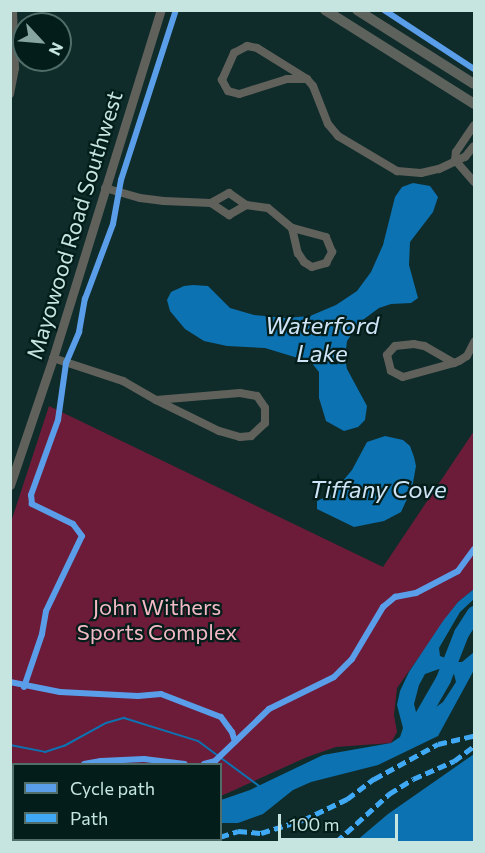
<!DOCTYPE html>
<style>
body{margin:0}
#map{position:relative;width:485px;height:853px;overflow:hidden;background:#0f2c2a;font-family:Commissioner,sans-serif}
div>[style]{position:absolute}
.green>*{inset:0;background:#6c1c39}
.water>*{inset:0;background:#0d72b2}
.stream>*{height:2px;margin:-1px;padding:0 1px;transform-origin:1px;border-radius:1px;background:#0d72b2}
.river>*{height:15px;margin:-7.5px;padding:0 7.5px;transform-origin:7.5px;border-radius:7.5px;background:#0d72b2}
.minor>*{height:8px;margin:-4px;padding:0 4px;transform-origin:4px;border-radius:4px;background:#61615c}
.tertiary>*{height:9px;margin:-4.5px;padding:0 4.5px;transform-origin:4.5px;border-radius:4.5px;background:#61615c}
.secondary>*{height:10px;margin:-5px;padding:0 5px;transform-origin:5px;border-radius:5px;background:#5e625d}
.quiet>*{height:4.5px;margin-top:-2.25px;transform-origin:0;background:repeating-linear-gradient(90deg,#3fa9f5 0 9px,transparent 0 13.5px)}
.cycleway>*{height:6px;margin:-3px;padding:0 3px;transform-origin:3px;border-radius:3px;background:#5a9eea}
span{translate:-50% -50%;white-space:nowrap;text-align:center;line-height:1.15;-webkit-text-stroke:4.5px #031d1a;paint-order:stroke}
.street-label{font-size:22px;color:#c6e5e0}
.park-label{font-size:22px;color:#f2b9c4}
.water-label{font-size:24px;color:#cfe4f6;font-style:italic}
.frame{position:absolute;inset:0;border:12px solid #c6e5e0;pointer-events:none}
.legend{position:absolute;left:12px;top:763px;width:210px;height:78px;box-sizing:border-box;background:#031d1a;border:2px solid #516d69;margin:0;padding:8px 10px;list-style:none;font-size:18px;color:#c6e5e0}
.legend li{display:flex;align-items:center;gap:12px;height:30px}
.legend b{width:30px;border:2px solid #516d69}
.north{position:absolute;left:12px;top:12px;width:60px;height:60px;box-sizing:border-box;background:#031d1a;border:2px solid #516d69;border-radius:50%;rotate:116deg;font-size:16px;font-weight:700;line-height:24px;text-align:center;color:#c6e5e0}
.north::after{content:'';display:block;margin:auto;width:21px;height:27px;background:#86a4a0;clip-path:polygon(50% 0,100% 100%,50% 72%,0 100%)}
.scale{position:absolute;left:278px;top:814px;width:120px;height:27px;box-sizing:border-box;border:3px solid #c6e5e0;border-top:0;padding-left:8px;font-size:18px;line-height:21px;white-space:nowrap;color:#c6e5e0;-webkit-text-stroke:4px #031d1a;paint-order:stroke}
</style>
<div id="map">
<div class="green">
<i style="clip-path:polygon(49px 406px,383px 567px,474px 431px,474px 589px,458px 602px,397px 688px,394px 715px,397px 732px,391px 743px,336px 747px,307px 757px,221px 796px,220px 764px,14px 764px,14px 840px,98px 840px,92px 842px,11px 842px,11px 522px)"></i>
</div>
<div class="water">
<i style="clip-path:polygon(413px 183px,430px 186px,438px 197px,433px 212px,410px 242px,409px 265px,418px 298px,411px 303px,391px 304px,379px 308px,360px 322px,347px 341px,345px 358px,347px 369px,367px 406px,365px 420px,358px 427px,344px 431px,326px 421px,319px 398px,319px 372px,311px 362px,265px 348px,227px 346px,204px 341px,185px 329px,170px 311px,167px 300px,171px 292px,184px 286px,193px 285px,208px 286px,230px 308px,254px 315px,285px 318px,310px 316px,336px 305px,357px 291px,371px 272px,383px 245px,395px 197px,402px 187px)"></i>
<i style="clip-path:polygon(385px 436px,403px 440px,410px 446px,414px 457px,416px 466px,412px 488px,401px 512px,384px 521px,354px 527px,317px 509px,317px 501px,332px 494px,352px 470px,367px 442px)"></i>
<i style="clip-path:polygon(evenodd,474px 589px,474px 599px,460px 612px,439px 648px,440px 656px,456px 662px,462px 662px,474px 652px,474px 670px,438px 736px,378px 765px,311px 782px,293px 790px,263px 814px,238px 823px,221px 823px,221px 800px,250px 790px,323px 755px,391px 743px,400px 737px,403px 728px,397px 705px,400px 691px,409px 672px,443px 621px,458px 602px,474px 589px,439px 669px,454px 674px,456px 682px,443px 702px,418px 720px,414px 704px,419px 685px,425px 674px,439px 669px)"></i>
<i style="clip-path:polygon(474px 754px,474px 842px,355px 842px,388px 814px)"></i>
</div>
<div class="stream">
<i style="left:10px;top:745px;width:36px;rotate:11deg"></i>
<i style="left:45px;top:752px;width:20px;rotate:-18deg"></i>
<i style="left:64px;top:746px;width:48px;rotate:-28.7deg"></i>
<i style="left:106px;top:723px;width:19px;rotate:-16deg"></i>
<i style="left:124px;top:718px;width:77px;rotate:17.3deg"></i>
<i style="left:198px;top:741px;width:76px;rotate:36.4deg"></i>
</div>
<div class="river">
<i style="left:414px;top:737px;width:11px;rotate:-80deg"></i>
<i style="left:416px;top:726px;width:54px;rotate:-60.1deg"></i>
<i style="left:443px;top:679px;width:49px;rotate:-68.6deg"></i>
<i style="left:461px;top:633px;width:24px;rotate:-57deg"></i>
</div>
<div class="minor">
<i style="left:307px;top:79px;width:20px;rotate:180deg"></i>
<i style="left:287px;top:79px;width:50px;rotate:162.6deg"></i>
<i style="left:239px;top:94px;width:11px;rotate:-165deg"></i>
<i style="left:228px;top:91px;width:13px;rotate:-119deg"></i>
<i style="left:222px;top:80px;width:30px;rotate:-66deg"></i>
<i style="left:234px;top:53px;width:15px;rotate:-28deg"></i>
<i style="left:247px;top:46px;width:10px;rotate:11deg"></i>
<i style="left:257px;top:48px;width:59px;rotate:31.8deg"></i>
<i style="left:307px;top:79px;width:9px;rotate:49deg"></i>
<i style="left:313px;top:86px;width:41px;rotate:68.5deg"></i>
<i style="left:328px;top:124px;width:16px;rotate:50deg"></i>
<i style="left:338px;top:136px;width:69px;rotate:30.7deg"></i>
<i style="left:397px;top:171px;width:24px;rotate:5deg"></i>
<i style="left:421px;top:173px;width:18px;rotate:-13deg"></i>
<i style="left:439px;top:169px;width:29px;rotate:-25deg"></i>
<i style="left:465px;top:157px;width:14px;rotate:-51deg"></i>
<i style="left:10px;top:94px;width:26px;rotate:-79deg"></i>
<i style="left:15px;top:68px;width:58px;rotate:-92deg"></i>
<i style="left:455px;top:160px;width:8px;rotate:-83deg"></i>
<i style="left:456px;top:152px;width:32px;rotate:-56deg"></i>
<i style="left:455px;top:160px;width:29px;rotate:49deg"></i>
<i style="left:105px;top:188px;width:36px;rotate:16deg"></i>
<i style="left:140px;top:198px;width:24px;rotate:7deg"></i>
<i style="left:164px;top:201px;width:47px;rotate:2.4deg"></i>
<i style="left:211px;top:203px;width:21px;rotate:-29deg"></i>
<i style="left:229px;top:193px;width:21px;rotate:35deg"></i>
<i style="left:211px;top:203px;width:22px;rotate:34deg"></i>
<i style="left:229px;top:215px;width:20px;rotate:-30deg"></i>
<i style="left:246px;top:205px;width:22px;rotate:8deg"></i>
<i style="left:268px;top:208px;width:31px;rotate:40deg"></i>
<i style="left:292px;top:228px;width:26px;rotate:77deg"></i>
<i style="left:298px;top:253px;width:11px;rotate:56deg"></i>
<i style="left:304px;top:262px;width:9px;rotate:32deg"></i>
<i style="left:312px;top:267px;width:15px;rotate:-16deg"></i>
<i style="left:326px;top:263px;width:13px;rotate:-61deg"></i>
<i style="left:332px;top:252px;width:16px;rotate:-112deg"></i>
<i style="left:326px;top:237px;width:35px;rotate:-165deg"></i>
<i style="left:53px;top:358px;width:74px;rotate:18.2deg"></i>
<i style="left:123px;top:381px;width:38px;rotate:30deg"></i>
<i style="left:454px;top:363px;width:34px;rotate:-150deg"></i>
<i style="left:424px;top:346px;width:10px;rotate:-169deg"></i>
<i style="left:414px;top:344px;width:19px;rotate:174deg"></i>
<i style="left:395px;top:346px;width:12px;rotate:132deg"></i>
<i style="left:387px;top:355px;width:16px;rotate:76deg"></i>
<i style="left:391px;top:371px;width:13px;rotate:27deg"></i>
<i style="left:403px;top:377px;width:53px;rotate:-15.4deg"></i>
<i style="left:454px;top:363px;width:5px;rotate:-22deg"></i>
<i style="left:459px;top:361px;width:9px;rotate:-32deg"></i>
<i style="left:467px;top:356px;width:16px;rotate:-63deg"></i>
<i style="left:240px;top:393px;width:17px;rotate:10deg"></i>
<i style="left:257px;top:396px;width:14px;rotate:56deg"></i>
<i style="left:265px;top:408px;width:15px;rotate:90deg"></i>
<i style="left:265px;top:423px;width:19px;rotate:137deg"></i>
<i style="left:251px;top:436px;width:11px;rotate:175deg"></i>
<i style="left:240px;top:437px;width:22px;rotate:-164deg"></i>
<i style="left:219px;top:431px;width:70px;rotate:-153.8deg"></i>
<i style="left:156px;top:400px;width:84px;rotate:-4.8deg"></i>
</div>
<div class="tertiary">
<i style="left:10px;top:485px;width:134px;rotate:-71.3deg"></i>
<i style="left:53px;top:358px;width:364px;rotate:-72.8deg"></i>
</div>
<div class="secondary">
<i style="left:325px;top:10px;width:176px;rotate:32.2deg"></i>
<i style="left:357px;top:10px;width:138px;rotate:32.3deg"></i>
</div>
<div class="quiet">
<i style="left:220px;top:837px;width:19px;rotate:-18deg"></i>
<i style="left:238px;top:831px;width:23px;rotate:5deg"></i>
<i style="left:261px;top:833px;width:44px;rotate:-17.2deg"></i>
<i style="left:303px;top:820px;width:49px;rotate:-25.5deg"></i>
<i style="left:347px;top:799px;width:34px;rotate:-37deg"></i>
<i style="left:374px;top:779px;width:73px;rotate:-28.7deg"></i>
<i style="left:438px;top:744px;width:37px;rotate:-13deg"></i>
<i style="left:194px;top:842px;width:1px"></i>
<i style="left:336px;top:842px;width:72px;rotate:-42.2deg"></i>
<i style="left:389px;top:794px;width:28px;rotate:-32deg"></i>
<i style="left:413px;top:779px;width:45px;rotate:-23.7deg"></i>
<i style="left:454px;top:761px;width:25px;rotate:-37deg"></i>
</div>
<div class="cycleway">
<i style="left:384px;top:10px;width:108px;rotate:33.2deg"></i>
<i style="left:10px;top:682px;width:51px;rotate:11.3deg"></i>
<i style="left:60px;top:692px;width:78px;rotate:2.9deg"></i>
<i style="left:138px;top:696px;width:23px;rotate:-5deg"></i>
<i style="left:161px;top:694px;width:64px;rotate:21deg"></i>
<i style="left:221px;top:717px;width:19px;rotate:54deg"></i>
<i style="left:232px;top:732px;width:10px;rotate:73deg"></i>
<i style="left:24px;top:687px;width:56px;rotate:-71.2deg"></i>
<i style="left:42px;top:634px;width:23px;rotate:-80deg"></i>
<i style="left:46px;top:611px;width:83px;rotate:-64.4deg"></i>
<i style="left:82px;top:536px;width:15px;rotate:-127deg"></i>
<i style="left:73px;top:524px;width:46px;rotate:-154deg"></i>
<i style="left:32px;top:504px;width:9px;rotate:-96deg"></i>
<i style="left:31px;top:495px;width:80px;rotate:-70.2deg"></i>
<i style="left:58px;top:420px;width:58px;rotate:-82deg"></i>
<i style="left:66px;top:363px;width:34px;rotate:-67deg"></i>
<i style="left:79px;top:332px;width:34px;rotate:-80deg"></i>
<i style="left:85px;top:299px;width:80px;rotate:-69.5deg"></i>
<i style="left:113px;top:224px;width:45px;rotate:-79.7deg"></i>
<i style="left:121px;top:180px;width:179px;rotate:-72.1deg"></i>
<i style="left:84px;top:764px;width:17px;rotate:-10deg"></i>
<i style="left:101px;top:761px;width:43px;rotate:-2.7deg"></i>
<i style="left:144px;top:759px;width:41px;rotate:7deg"></i>
<i style="left:204px;top:764px;width:11px;rotate:-15deg"></i>
<i style="left:215px;top:761px;width:75px;rotate:-43.9deg"></i>
<i style="left:269px;top:709px;width:72px;rotate:-26.2deg"></i>
<i style="left:334px;top:677px;width:25px;rotate:-45deg"></i>
<i style="left:352px;top:659px;width:61px;rotate:-59.2deg"></i>
<i style="left:383px;top:607px;width:16px;rotate:-40deg"></i>
<i style="left:395px;top:597px;width:21px;rotate:-11deg"></i>
<i style="left:416px;top:593px;width:47px;rotate:-27.6deg"></i>
<i style="left:458px;top:571px;width:27px;rotate:-54deg"></i>
</div>
<div class="street-label">
<span style="left:74px;top:225px;rotate:-73deg">Mayowood Road Southwest</span>
</div>
<div class="park-label">
<span style="left:157px;top:619px">John Withers<br>Sports Complex</span>
</div>
<div class="water-label">
<span style="left:322px;top:339px">Waterford<br>Lake</span>
<span style="left:378px;top:489px">Tiffany Cove</span>
</div>
<div class="frame"></div>
<ul class="legend">
<li><b style="height:8px;background:#5a9eea"></b>Cycle path</li>
<li><b style="height:8px;background:#3fa9f5"></b>Path</li>
</ul>
<div class="north">N</div>
<div class="scale">100 m</div>
</div>
